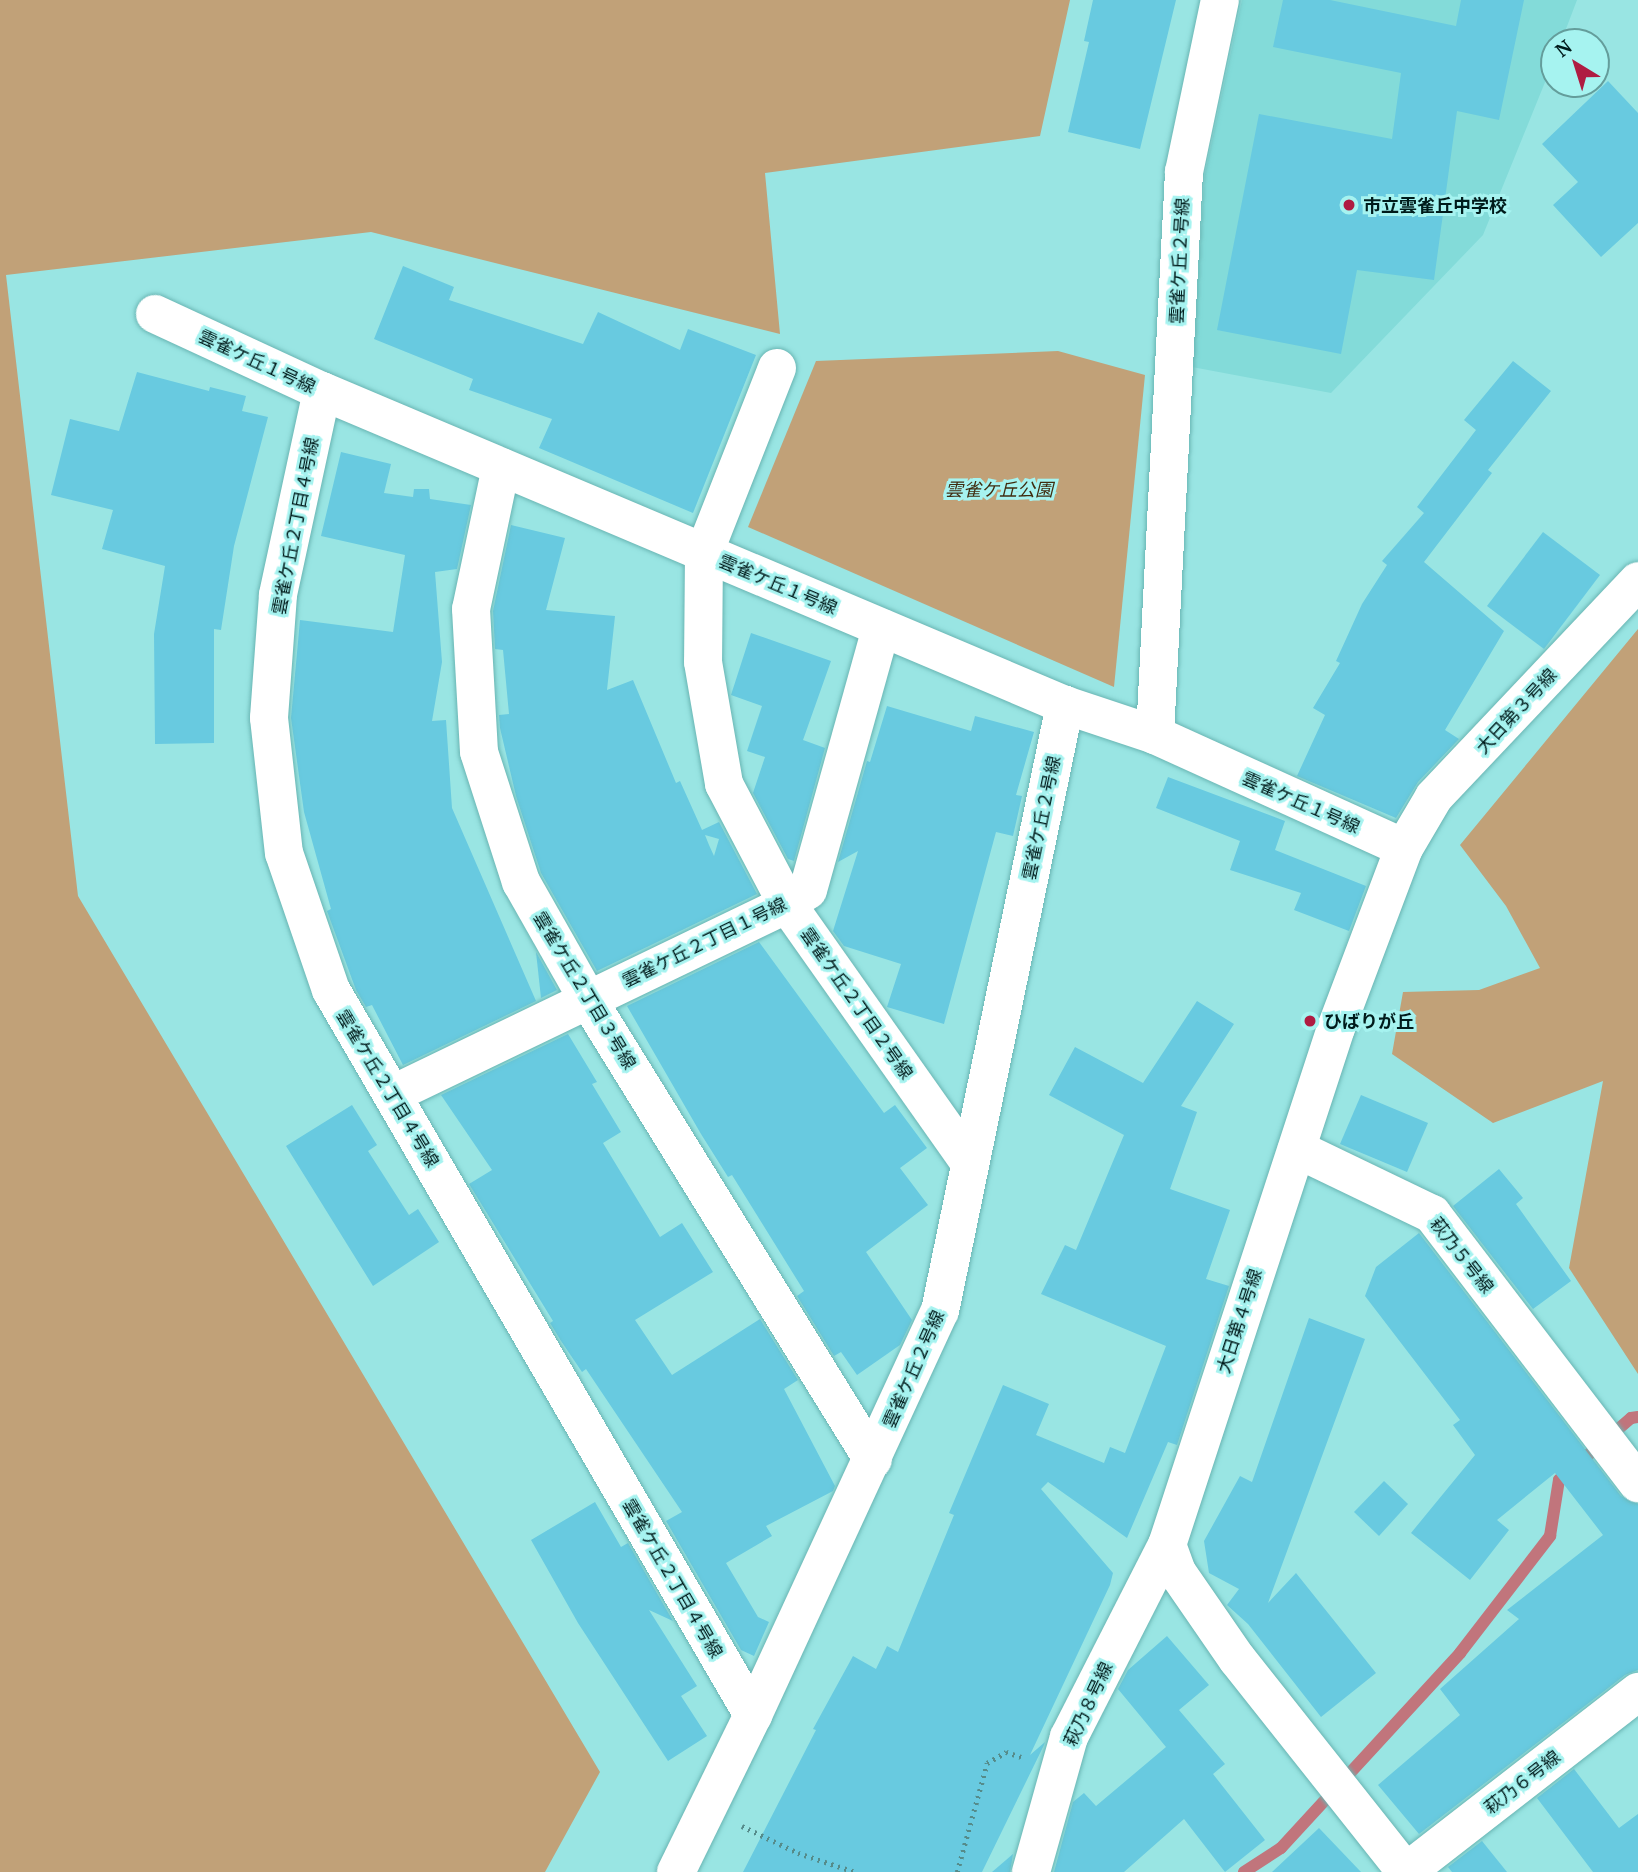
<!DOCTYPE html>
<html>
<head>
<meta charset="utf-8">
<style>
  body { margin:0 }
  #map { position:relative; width:1638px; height:1872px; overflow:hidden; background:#99e5e3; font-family:"PT Serif","Noto Sans JP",serif }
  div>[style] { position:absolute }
  .built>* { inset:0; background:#83dbd9 }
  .green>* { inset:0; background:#c1a178 }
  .stream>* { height:12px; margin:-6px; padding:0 6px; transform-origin:6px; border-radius:6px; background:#c1757c }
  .building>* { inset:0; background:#68cae0 }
  .path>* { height:4.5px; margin-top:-2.25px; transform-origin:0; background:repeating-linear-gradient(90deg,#558b8a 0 2px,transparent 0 7px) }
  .roads { filter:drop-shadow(0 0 2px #69b5b3) drop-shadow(0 0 2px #69b5b3) }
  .minor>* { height:38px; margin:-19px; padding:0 19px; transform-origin:19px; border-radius:19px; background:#fff }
  .dots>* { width:19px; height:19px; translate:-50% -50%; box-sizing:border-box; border:4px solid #a6f3f0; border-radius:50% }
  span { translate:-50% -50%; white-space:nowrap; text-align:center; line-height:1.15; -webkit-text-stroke:6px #a6f3f0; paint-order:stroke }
  .poi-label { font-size:18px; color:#001b1b; font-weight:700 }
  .left { translate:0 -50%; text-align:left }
  .street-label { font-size:18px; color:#001b1b }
  .park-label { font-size:18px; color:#402c10; font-style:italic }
  .north { position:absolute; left:1540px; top:28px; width:70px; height:70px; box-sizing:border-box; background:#a6f3f0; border:2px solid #649d9b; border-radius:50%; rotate:322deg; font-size:19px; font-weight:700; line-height:28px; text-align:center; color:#001b1b }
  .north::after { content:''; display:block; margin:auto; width:24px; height:32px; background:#af1c42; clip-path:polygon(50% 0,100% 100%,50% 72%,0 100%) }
</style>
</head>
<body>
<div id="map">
  <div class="built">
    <i style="clip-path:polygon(1242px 0,1577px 0,1561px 42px,1554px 42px,1554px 60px,1483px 235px,1331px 393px,1192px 367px,1205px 174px)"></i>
  </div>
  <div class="green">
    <i style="clip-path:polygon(0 0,1070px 0,1040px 136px,765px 173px,780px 334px,371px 232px,6px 275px,78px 896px,600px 1772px,545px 1872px,0 1872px)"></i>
    <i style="clip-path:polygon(1058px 351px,1145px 375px,1114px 687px,748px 527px,816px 361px)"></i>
    <i style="clip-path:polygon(1638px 629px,1638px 1374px,1569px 1268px,1603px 1081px,1493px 1123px,1392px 1054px,1403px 992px,1479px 990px,1540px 968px,1506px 906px,1460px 845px)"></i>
  </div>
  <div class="stream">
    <i style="left:1244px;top:1872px;width:44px;rotate:-33deg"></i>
    <i style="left:1281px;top:1848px;width:265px;rotate:-47.4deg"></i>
    <i style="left:1460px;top:1653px;width:148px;rotate:-52.4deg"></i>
    <i style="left:1550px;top:1536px;width:57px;rotate:-80.9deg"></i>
    <i style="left:1559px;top:1480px;width:95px;rotate:-40.7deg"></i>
    <i style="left:1631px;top:1418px;width:7px;rotate:-8deg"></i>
  </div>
  <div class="building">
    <i style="clip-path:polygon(1093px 0,1176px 0,1140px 149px,1068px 132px,1089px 42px,1084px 41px)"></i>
    <i style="clip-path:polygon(1283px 0,1330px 0,1456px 26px,1461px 0,1524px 0,1499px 120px,1457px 111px,1434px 280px,1357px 270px,1341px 354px,1217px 330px,1259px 114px,1392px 139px,1401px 73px,1273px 47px)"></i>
    <i style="clip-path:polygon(1608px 81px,1638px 113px,1638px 223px,1601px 257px,1553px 205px,1578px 182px,1542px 144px)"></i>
    <i style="clip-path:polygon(403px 266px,454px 287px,449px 300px,583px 344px,598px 312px,680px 350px,688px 329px,756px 355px,693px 513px,539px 448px,552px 419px,469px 390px,473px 379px,374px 339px)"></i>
    <i style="clip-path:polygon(1513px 361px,1551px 391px,1488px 470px,1492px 473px,1424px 562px,1504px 631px,1445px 730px,1459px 739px,1418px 782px,1396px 818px,1297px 776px,1325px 715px,1313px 708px,1340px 663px,1336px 661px,1362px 604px,1387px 565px,1382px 561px,1424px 513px,1417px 507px,1476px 430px,1464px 420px)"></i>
    <i style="clip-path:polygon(137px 372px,209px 391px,210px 387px,246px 396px,242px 411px,268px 417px,234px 546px,221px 630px,214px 629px,214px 743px,155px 744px,154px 634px,165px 566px,102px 549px,113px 510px,51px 495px,70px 419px,119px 431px)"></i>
    <i style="clip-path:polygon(341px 452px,391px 464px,384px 493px,413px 497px,414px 489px,429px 489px,430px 499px,471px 505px,457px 569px,435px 572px,442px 662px,432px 721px,446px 720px,452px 808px,536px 1001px,403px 1065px,372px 1005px,366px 1007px,356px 990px,327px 911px,331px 909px,304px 812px,291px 718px,300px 620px,393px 632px,405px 555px,321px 536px)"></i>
    <i style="clip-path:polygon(evenodd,511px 525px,565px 538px,546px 610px,615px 616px,607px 690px,633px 680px,676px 783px,680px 781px,702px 830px,719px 822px,757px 894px,597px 971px,541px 873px,516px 796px,500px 728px,499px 715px,509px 714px,503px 650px,495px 649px,493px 611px,511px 525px,705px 835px,719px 839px,714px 856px,709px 845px,705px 835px)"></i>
    <i style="clip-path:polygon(1543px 532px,1600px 575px,1544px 649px,1487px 606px)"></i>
    <i style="clip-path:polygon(751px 633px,831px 661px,803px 740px,825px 748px,794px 861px,788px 859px,753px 793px,765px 757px,747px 751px,762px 706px,731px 695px)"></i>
    <i style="clip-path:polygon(887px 706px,971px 731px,975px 716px,1034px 732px,1016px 795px,1022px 796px,1013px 836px,996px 832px,944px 1024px,887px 1007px,901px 964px,844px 946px,833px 931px,858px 851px,838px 862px,867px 761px,870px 762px)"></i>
    <i style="clip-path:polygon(1168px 777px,1285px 821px,1275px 850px,1366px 886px,1349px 931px,1294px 910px,1301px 893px,1230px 870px,1240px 841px,1156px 808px)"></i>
    <i style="clip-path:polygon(759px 942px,884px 1113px,895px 1105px,927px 1148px,900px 1168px,928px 1205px,866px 1252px,912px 1320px,900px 1345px,857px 1375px,841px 1352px,834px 1356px,797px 1296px,804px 1291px,732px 1175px,728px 1177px,701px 1134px,627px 1006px)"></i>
    <i style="clip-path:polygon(536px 952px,557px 990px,541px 998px)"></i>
    <i style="clip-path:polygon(1197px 1001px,1234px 1024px,1181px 1106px,1197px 1112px,1170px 1189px,1230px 1210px,1206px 1279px,1229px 1286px,1177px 1445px,1168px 1442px,1127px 1538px,1048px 1482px,1041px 1489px,1113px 1573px,1110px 1585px,1030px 1755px,1045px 1742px,1044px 1745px,982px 1872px,743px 1872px,816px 1730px,813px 1729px,853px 1656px,876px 1669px,887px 1646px,898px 1652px,954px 1515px,949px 1513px,1003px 1385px,1049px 1404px,1036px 1435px,1104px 1463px,1110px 1447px,1125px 1453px,1166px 1346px,1041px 1294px,1065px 1245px,1076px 1250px,1124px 1135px,1049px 1095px,1075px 1047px,1143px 1083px)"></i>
    <i style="clip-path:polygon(568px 1034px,597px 1082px,592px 1084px,621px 1132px,603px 1143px,660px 1237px,682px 1223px,713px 1272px,635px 1320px,672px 1375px,760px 1319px,798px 1380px,784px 1389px,835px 1486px,833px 1491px,766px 1526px,772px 1536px,726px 1563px,758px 1617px,769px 1622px,754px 1656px,741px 1650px,666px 1521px,682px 1512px,586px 1369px,582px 1372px,561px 1341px,550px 1323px,553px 1321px,469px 1184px,492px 1170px,441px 1095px)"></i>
    <i style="clip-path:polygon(1361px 1095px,1428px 1123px,1407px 1172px,1340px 1144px)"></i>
    <i style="clip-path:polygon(352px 1105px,377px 1145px,368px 1151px,409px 1215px,418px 1209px,439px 1242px,373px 1286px,286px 1146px)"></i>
    <i style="clip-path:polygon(1499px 1169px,1523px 1198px,1516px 1204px,1571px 1281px,1533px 1309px,1453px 1206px)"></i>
    <i style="clip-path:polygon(1419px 1233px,1621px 1496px,1638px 1504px,1638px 1670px,1625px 1675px,1419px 1834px,1378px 1785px,1460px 1715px,1440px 1689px,1519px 1619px,1507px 1610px,1603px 1535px,1555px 1473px,1497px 1520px,1509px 1530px,1470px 1580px,1411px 1533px,1475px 1455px,1453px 1425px,1460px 1420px,1365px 1296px,1376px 1267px)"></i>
    <i style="clip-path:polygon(1309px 1318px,1365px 1339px,1268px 1603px,1296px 1573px,1376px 1673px,1321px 1717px,1248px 1624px,1227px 1605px,1239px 1589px,1209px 1573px,1204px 1541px,1240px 1476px,1252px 1482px)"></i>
    <i style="clip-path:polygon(1384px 1481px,1408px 1504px,1379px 1536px,1354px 1512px)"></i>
    <i style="clip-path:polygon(595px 1502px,621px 1547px,628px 1543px,673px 1621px,649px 1610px,697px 1686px,681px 1696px,707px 1736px,668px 1761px,578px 1623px,531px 1540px)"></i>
    <i style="clip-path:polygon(1167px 1636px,1209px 1685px,1179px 1710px,1225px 1764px,1213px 1774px,1265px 1840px,1225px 1872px,1184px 1819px,1124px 1872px,1054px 1872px,1073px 1802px,1084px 1793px,1096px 1806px,1166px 1747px,1118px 1689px,1128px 1670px)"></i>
    <i style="clip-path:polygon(1574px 1769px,1619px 1828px,1638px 1814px,1638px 1872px,1593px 1872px,1537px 1798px)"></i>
    <i style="clip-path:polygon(1319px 1828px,1361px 1872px,1272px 1872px)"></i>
    <i style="clip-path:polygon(1482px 1841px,1507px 1872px,1452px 1872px,1448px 1867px)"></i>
    <i style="clip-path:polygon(1013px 1854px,1010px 1872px,992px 1872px)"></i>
  </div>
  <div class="path">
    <i style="left:742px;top:1826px;width:62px;rotate:25.7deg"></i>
    <i style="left:798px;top:1853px;width:60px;rotate:18.4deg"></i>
    <i style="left:957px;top:1872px;width:113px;rotate:-74.6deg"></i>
    <i style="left:987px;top:1763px;width:22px;rotate:-30deg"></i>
    <i style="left:1006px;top:1752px;width:16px;rotate:18deg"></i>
  </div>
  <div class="roads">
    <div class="minor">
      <i style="left:155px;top:314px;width:184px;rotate:24.8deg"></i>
      <i style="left:322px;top:391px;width:807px;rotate:22.91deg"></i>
      <i style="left:1065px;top:705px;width:95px;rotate:18.4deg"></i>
      <i style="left:1155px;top:735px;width:273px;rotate:24.4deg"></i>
      <i style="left:777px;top:368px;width:199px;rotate:111.5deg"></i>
      <i style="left:704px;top:553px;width:109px;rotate:90.5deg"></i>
      <i style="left:703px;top:662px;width:124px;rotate:80.2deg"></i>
      <i style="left:724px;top:784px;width:136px;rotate:62.3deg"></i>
      <i style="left:787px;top:904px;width:317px;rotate:54.8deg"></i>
      <i style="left:322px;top:391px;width:209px;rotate:102.2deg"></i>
      <i style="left:278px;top:595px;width:123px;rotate:94.2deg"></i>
      <i style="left:269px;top:718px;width:136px;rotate:83.7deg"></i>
      <i style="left:284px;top:853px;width:145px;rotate:71.1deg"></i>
      <i style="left:331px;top:990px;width:839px;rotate:59.8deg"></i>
      <i style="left:501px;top:467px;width:145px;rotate:101.9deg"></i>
      <i style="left:471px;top:609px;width:143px;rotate:86.8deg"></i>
      <i style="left:479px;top:752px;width:137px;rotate:72.1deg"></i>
      <i style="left:521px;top:882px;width:133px;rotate:60.4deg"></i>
      <i style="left:587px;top:998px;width:543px;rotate:58.24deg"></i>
      <i style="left:1155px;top:735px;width:564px;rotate:-87.05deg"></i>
      <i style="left:1184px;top:172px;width:176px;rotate:-78.2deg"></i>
      <i style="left:393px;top:1094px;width:437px;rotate:-25.7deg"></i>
      <i style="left:787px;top:904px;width:25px;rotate:-34deg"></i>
      <i style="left:808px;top:890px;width:272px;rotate:-74.4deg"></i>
      <i style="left:1297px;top:1149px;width:150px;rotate:25.7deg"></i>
      <i style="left:1432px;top:1214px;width:339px;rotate:52.6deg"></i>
      <i style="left:676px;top:1872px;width:175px;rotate:-63.9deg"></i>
      <i style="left:753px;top:1715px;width:445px;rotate:-65.2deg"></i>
      <i style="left:940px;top:1311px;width:619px;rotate:-78.35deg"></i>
      <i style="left:1031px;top:1872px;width:140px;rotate:-74.3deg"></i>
      <i style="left:1069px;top:1737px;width:216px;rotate:-63deg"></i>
      <i style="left:1406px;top:1872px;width:272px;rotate:-128.4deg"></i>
      <i style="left:1237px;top:1659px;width:106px;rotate:-124.6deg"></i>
      <i style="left:1177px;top:1572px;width:29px;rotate:-110deg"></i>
      <i style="left:1167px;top:1545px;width:544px;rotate:-71.9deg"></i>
      <i style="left:1336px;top:1028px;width:192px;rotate:-69.3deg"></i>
      <i style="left:1404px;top:848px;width:59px;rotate:-59.5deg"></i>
      <i style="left:1434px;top:797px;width:297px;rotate:-46.6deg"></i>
      <i style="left:1406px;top:1872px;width:294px;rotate:-37.8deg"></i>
    </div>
  </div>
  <div class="dots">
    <i style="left:1349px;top:205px;background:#af1c42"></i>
    <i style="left:1310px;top:1021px;background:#af1c42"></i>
  </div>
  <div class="poi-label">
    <span class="left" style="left:1363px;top:205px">市立雲雀丘中学校</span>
    <span class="left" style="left:1324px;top:1021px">ひばりが丘</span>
  </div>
  <div class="street-label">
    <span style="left:1179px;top:261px;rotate:-87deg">雲雀ケ丘２号線</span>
    <span style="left:257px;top:361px;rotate:25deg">雲雀ケ丘１号線</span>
    <span style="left:295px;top:526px;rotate:-79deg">雲雀ケ丘２丁目４号線</span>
    <span style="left:778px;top:584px;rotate:23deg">雲雀ケ丘１号線</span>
    <span style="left:1516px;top:711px;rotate:-47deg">大日第３号線</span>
    <span style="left:1301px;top:802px;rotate:24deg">雲雀ケ丘１号線</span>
    <span style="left:1041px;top:818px;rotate:-78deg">雲雀ケ丘２号線</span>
    <span style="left:704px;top:942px;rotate:-26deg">雲雀ケ丘２丁目１号線</span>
    <span style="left:585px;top:990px;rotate:59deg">雲雀ケ丘２丁目３号線</span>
    <span style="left:857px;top:1003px;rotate:55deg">雲雀ケ丘２丁目２号線</span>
    <span style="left:388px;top:1088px;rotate:59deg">雲雀ケ丘２丁目４号線</span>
    <span style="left:1462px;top:1255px;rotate:52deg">萩乃５号線</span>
    <span style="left:1239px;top:1321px;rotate:-72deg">大日第４号線</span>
    <span style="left:913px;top:1369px;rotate:-66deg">雲雀ケ丘２号線</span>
    <span style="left:673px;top:1578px;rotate:60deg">雲雀ケ丘２丁目４号線</span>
    <span style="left:1088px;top:1704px;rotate:-65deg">萩乃８号線</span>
    <span style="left:1522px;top:1782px;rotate:-38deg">萩乃６号線</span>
  </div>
  <div class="park-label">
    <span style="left:999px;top:489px">雲雀ケ丘公園</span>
  </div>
  <div class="north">N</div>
</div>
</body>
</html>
